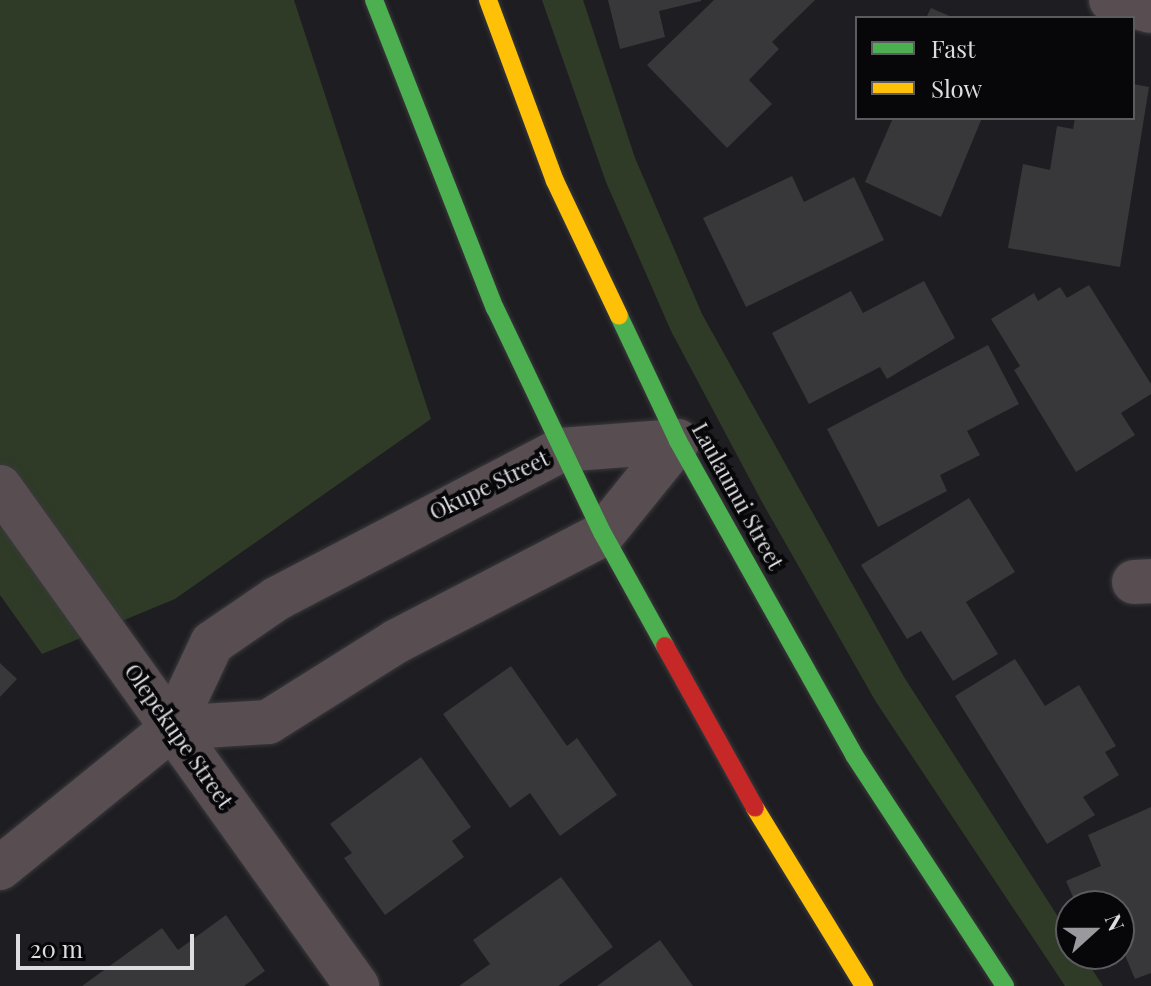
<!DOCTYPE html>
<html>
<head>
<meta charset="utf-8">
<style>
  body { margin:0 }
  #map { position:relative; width:1151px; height:986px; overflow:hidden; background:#1e1e22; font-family:"Playfair Display",serif }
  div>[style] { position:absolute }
  .green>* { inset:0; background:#2f3b27 }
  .building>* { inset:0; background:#383739 }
  .roads { filter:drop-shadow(0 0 2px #39393c) drop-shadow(0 0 2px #39393c) }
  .street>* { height:44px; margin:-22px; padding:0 22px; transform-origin:22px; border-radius:22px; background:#584e51 }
  .fast>* { height:18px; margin:-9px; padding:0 9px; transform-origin:9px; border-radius:9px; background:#4caf50 }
  .slow>* { height:18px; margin:-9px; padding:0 9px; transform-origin:9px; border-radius:9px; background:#ffc107 }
  .jam>* { height:18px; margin:-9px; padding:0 9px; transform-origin:9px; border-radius:9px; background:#c62828 }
  span { translate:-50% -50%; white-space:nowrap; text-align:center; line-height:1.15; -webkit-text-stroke:8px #07070a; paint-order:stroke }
  .street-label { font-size:22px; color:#dcdce1 }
  .legend { position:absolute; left:855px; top:16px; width:280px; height:104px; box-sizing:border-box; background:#07070a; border:2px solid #5c5c60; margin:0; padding:10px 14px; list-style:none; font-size:24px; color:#dcdce1 }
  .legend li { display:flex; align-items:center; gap:16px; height:40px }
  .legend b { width:40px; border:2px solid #5c5c60 }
  .north { position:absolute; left:1055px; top:890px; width:80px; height:80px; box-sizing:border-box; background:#07070a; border:2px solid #5c5c60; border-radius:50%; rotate:69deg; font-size:22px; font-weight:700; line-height:32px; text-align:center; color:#dcdce1 }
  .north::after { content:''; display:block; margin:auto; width:28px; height:36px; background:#9a9a9e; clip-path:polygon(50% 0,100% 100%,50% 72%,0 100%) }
  .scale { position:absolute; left:16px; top:934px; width:178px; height:36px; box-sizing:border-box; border:4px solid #dcdce1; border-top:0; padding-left:10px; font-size:24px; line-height:28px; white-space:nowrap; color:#dcdce1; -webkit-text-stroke:6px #07070a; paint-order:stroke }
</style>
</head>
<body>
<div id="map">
  <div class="green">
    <i style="clip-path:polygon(0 0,294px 0,431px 419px,175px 599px,42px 654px,0 595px)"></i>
    <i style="clip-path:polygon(542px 0,583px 0,635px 158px,702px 314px,904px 677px,1071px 937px,1071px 954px,1082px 954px,1103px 986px,1065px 986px,876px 702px,762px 502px,671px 331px,606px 182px)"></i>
  </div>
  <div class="building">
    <i style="clip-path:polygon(608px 0,701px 0,701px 1px,659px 11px,665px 37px,620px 49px)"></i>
    <i style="clip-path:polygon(714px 0,815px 0,772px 42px,779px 49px,749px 80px,772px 104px,727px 148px,647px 65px)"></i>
    <i style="clip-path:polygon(931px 8px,954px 18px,926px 18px)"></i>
    <i style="clip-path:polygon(1133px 84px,1149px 87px,1120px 267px,1008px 248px,1023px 164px,1050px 170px,1057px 126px,1073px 129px,1075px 118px,1133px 118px)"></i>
    <i style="clip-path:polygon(893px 118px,982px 118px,941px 217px,865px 182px)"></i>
    <i style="clip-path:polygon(792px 176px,804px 202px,854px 177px,884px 240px,746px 307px,703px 218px)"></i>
    <i style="clip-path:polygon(924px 281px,955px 338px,887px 379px,880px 367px,809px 404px,772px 333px,851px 291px,863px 313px)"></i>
    <i style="clip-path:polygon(1089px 285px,1151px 384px,1151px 394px,1121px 413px,1135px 435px,1076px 472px,1014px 370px,1020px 366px,991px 319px,1034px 293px,1038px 301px,1060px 287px,1067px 298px)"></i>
    <i style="clip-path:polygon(988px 345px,1019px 404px,967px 431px,980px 455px,940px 475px,947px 491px,878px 527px,827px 429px)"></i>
    <i style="clip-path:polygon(969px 498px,1015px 572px,966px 602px,998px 654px,953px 681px,921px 631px,907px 639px,861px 565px)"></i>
    <i style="clip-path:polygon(1015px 659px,1045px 706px,1079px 685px,1116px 746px,1105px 752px,1119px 775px,1083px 797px,1095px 815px,1047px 844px,955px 696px)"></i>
    <i style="clip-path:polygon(0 663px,17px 679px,0 697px)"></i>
    <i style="clip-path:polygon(511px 666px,567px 746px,577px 738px,617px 795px,560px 836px,530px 793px,510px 808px,443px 714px)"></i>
    <i style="clip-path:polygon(421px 757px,471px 827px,452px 841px,464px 857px,385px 915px,344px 858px,352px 853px,330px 824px)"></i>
    <i style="clip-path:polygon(1151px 807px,1151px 973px,1135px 979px,1119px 941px,1119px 906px,1077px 906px,1066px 881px,1101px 866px,1088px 835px)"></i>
    <i style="clip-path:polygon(561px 877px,613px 947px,558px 986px,459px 986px,490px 964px,473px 940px)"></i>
    <i style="clip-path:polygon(226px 915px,265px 971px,244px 986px,82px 986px,162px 928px,178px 950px)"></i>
    <i style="clip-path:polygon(660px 940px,693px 986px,597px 986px)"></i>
  </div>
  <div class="roads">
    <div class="street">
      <i style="left:1111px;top:0;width:41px;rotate:15.4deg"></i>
      <i style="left:0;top:487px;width:614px;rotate:54.42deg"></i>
      <i style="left:1134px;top:582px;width:17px;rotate:-3deg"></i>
      <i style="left:172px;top:728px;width:96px;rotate:-3.6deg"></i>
      <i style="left:268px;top:722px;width:152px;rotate:-32.1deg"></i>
      <i style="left:397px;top:641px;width:232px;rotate:-27.4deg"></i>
      <i style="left:603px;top:534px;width:119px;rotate:-51.1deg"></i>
      <i style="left:0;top:868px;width:222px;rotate:-39.1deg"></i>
      <i style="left:172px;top:728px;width:94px;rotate:-64.8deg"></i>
      <i style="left:212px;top:643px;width:78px;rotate:-34.5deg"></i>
      <i style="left:276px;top:599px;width:322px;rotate:-27.6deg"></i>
      <i style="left:561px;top:450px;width:117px;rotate:-4.4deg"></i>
    </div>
    <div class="fast">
      <i style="left:374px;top:0;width:331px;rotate:68.6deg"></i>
      <i style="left:495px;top:308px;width:250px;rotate:64.5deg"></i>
      <i style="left:603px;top:534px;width:128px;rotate:61deg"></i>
      <i style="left:619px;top:316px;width:138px;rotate:64.7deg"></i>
      <i style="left:678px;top:441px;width:360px;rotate:60.7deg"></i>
      <i style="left:854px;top:755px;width:276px;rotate:56.8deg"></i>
    </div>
    <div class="slow">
      <i style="left:488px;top:0;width:193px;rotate:69.7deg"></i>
      <i style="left:555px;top:181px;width:149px;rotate:64.6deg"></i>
      <i style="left:755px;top:808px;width:209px;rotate:58.5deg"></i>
    </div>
    <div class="jam">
      <i style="left:665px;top:646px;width:185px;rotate:60.9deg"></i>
    </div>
  </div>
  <div class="street-label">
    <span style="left:489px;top:485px;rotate:-26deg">Okupe Street</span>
    <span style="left:738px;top:496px;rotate:61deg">Laulaunui Street</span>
    <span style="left:179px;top:736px;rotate:55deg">Olepekupe Street</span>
  </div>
  <ul class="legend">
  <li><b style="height:10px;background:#4caf50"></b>Fast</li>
  <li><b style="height:10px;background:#ffc107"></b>Slow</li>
  </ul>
  <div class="north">N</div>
  <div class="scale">20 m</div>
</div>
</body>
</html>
